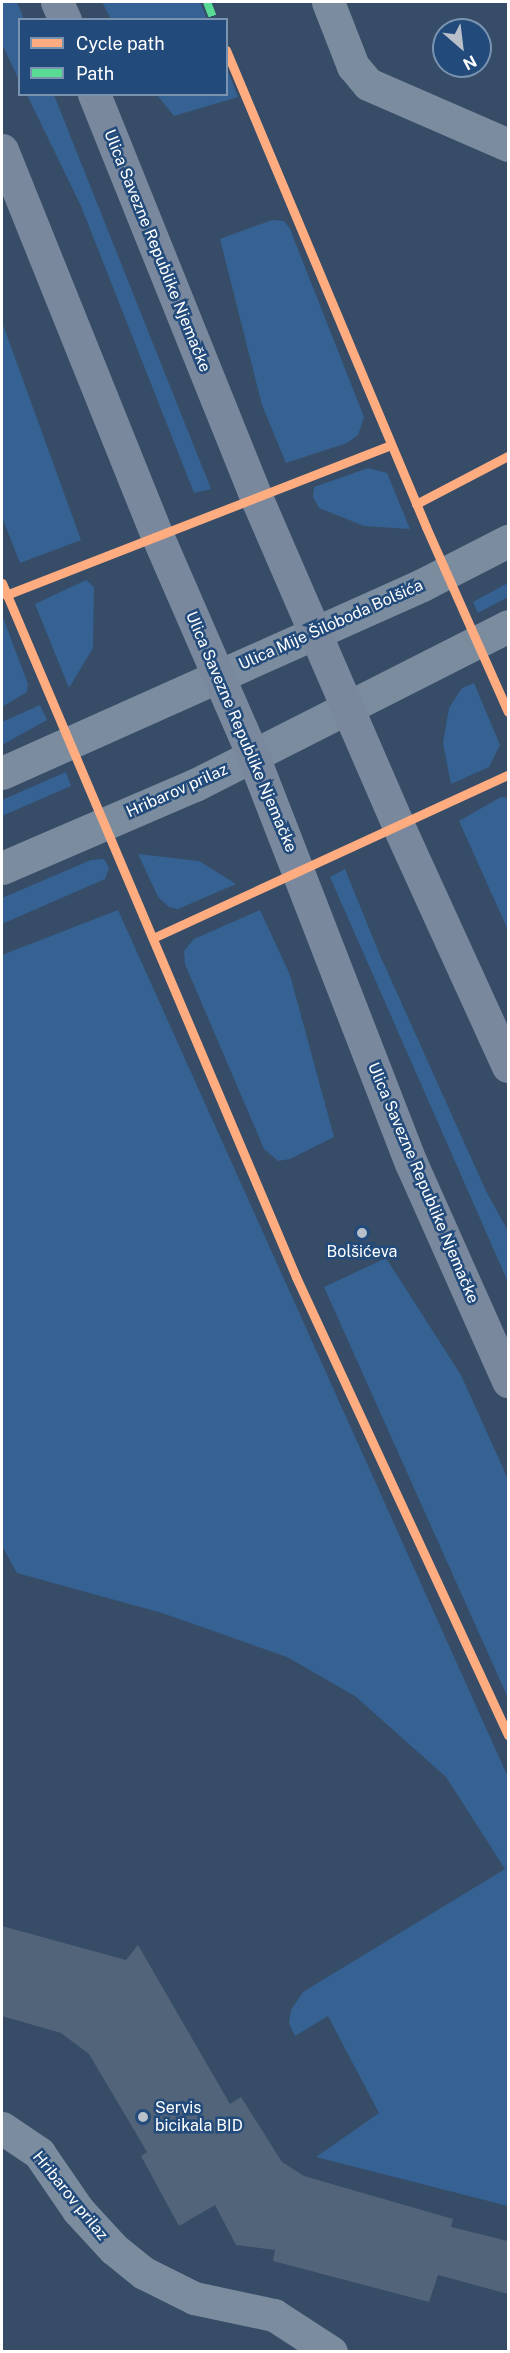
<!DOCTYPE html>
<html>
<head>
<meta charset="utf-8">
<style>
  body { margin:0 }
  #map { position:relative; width:510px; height:2353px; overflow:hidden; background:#364c67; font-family:"Public Sans",sans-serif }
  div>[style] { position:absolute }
  .green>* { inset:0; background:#356292 }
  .building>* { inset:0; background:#526479 }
  .minor>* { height:33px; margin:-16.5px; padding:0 16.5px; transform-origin:16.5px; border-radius:16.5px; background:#7b8c9e }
  .major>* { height:33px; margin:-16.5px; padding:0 16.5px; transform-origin:16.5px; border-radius:16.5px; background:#7a889d }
  .quiet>* { height:8px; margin-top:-4px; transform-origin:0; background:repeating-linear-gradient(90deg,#5adb95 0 15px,transparent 0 23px) }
  .cycleway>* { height:9px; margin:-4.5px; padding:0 4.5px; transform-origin:4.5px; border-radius:4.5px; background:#ffac80 }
  .dots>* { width:16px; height:16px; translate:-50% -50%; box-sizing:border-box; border:3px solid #224b7b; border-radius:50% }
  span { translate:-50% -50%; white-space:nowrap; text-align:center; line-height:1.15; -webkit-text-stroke:5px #224b7b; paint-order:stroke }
  .street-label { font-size:16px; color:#fff }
  .poi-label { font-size:16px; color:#fff }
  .left { translate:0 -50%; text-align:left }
  .frame { position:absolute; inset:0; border:3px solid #fff; pointer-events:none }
  .legend { position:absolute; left:18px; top:18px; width:210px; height:78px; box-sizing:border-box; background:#224b7b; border:2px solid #7a93b0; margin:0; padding:8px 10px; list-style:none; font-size:18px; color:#fff }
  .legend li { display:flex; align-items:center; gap:12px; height:30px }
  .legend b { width:30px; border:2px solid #7a93b0 }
  .north { position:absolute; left:432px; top:18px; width:60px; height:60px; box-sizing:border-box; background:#224b7b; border:2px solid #7a93b0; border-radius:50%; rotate:152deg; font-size:16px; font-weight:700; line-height:24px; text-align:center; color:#fff }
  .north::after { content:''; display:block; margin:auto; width:21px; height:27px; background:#b9c0ca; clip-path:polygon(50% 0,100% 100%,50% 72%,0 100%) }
</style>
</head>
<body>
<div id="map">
  <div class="green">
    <i style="clip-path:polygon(2px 2px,17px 2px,24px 19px,20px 20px,19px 80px,2px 44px)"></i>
    <i style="clip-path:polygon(102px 2px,200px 2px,207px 19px,111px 19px)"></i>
    <i style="clip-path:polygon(227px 69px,238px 97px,174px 116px,157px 95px,226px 94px)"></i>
    <i style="clip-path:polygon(27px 95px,54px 95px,211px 489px,194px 493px,81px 206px)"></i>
    <i style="clip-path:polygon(272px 220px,284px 221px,290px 229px,364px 417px,358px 435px,347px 443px,286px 463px,262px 405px,220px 239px)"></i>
    <i style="clip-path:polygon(2px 322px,81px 540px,20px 563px,2px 517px)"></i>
    <i style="clip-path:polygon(368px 468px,387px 473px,410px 529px,364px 526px,319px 508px,313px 497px,314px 487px)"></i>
    <i style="clip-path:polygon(86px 580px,94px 587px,93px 648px,69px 688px,35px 604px)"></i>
    <i style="clip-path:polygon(508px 583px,508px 597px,478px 613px,473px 602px)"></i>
    <i style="clip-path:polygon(2px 615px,28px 684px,27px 692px,2px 707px)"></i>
    <i style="clip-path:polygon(474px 683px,500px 745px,489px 767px,451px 784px,443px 743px,449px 708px,462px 688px)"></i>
    <i style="clip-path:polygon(40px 705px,47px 720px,2px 745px,2px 722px)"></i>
    <i style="clip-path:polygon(66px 772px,71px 786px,2px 816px,2px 800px)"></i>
    <i style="clip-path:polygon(501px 797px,508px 798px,508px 930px,459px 821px)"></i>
    <i style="clip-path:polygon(138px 854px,199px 861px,236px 884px,178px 909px,169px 907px,158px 897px)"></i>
    <i style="clip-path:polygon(104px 859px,109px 868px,105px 879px,2px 924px,2px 898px,91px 860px)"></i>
    <i style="clip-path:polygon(345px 869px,379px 953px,486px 1191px,508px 1231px,508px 1282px,330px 877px)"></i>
    <i style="clip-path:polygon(118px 910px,508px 1777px,508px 2206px,316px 2157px,379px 2113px,328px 2016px,295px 2036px,289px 2023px,291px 2010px,303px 1992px,505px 1869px,446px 1777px,355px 1696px,287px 1657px,162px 1613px,17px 1573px,2px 1546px,2px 955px)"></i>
    <i style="clip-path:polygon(260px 910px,290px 975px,334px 1137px,290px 1159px,278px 1161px,264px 1149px,185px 964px,184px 951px,194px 939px)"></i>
    <i style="clip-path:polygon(386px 1258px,461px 1375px,508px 1479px,508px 1698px,324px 1287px)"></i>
  </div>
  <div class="building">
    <i style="clip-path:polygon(2px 1926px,126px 1960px,138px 1945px,230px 2104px,241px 2097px,282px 2162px,304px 2176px,453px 2219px,451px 2227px,508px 2241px,508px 2294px,438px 2275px,429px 2302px,273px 2261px,275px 2250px,236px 2245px,215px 2205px,179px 2226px,141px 2156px,147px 2152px,89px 2054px,61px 2033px,2px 2016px)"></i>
  </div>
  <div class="minor">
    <i style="left:328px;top:2px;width:69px;rotate:68.7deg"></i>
    <i style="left:353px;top:66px;width:23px;rotate:50deg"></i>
    <i style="left:368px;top:84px;width:153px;rotate:23.5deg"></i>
    <i style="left:2px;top:773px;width:460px;rotate:-24.1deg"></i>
    <i style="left:422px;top:585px;width:97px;rotate:-27.1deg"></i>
    <i style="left:2px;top:868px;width:210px;rotate:-23.3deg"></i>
    <i style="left:195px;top:785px;width:351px;rotate:-26.9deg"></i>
    <i style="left:2px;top:2128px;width:45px;rotate:34deg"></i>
    <i style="left:39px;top:2153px;width:69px;rotate:55.6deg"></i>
    <i style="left:78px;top:2210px;width:53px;rotate:47.3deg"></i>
    <i style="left:114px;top:2249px;width:38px;rotate:39deg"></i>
    <i style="left:144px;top:2273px;width:56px;rotate:26.6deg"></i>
    <i style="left:194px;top:2298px;width:82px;rotate:12deg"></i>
    <i style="left:274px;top:2315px;width:68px;rotate:33deg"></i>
  </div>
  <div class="major">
    <i style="left:57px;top:2px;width:20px;rotate:66deg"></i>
    <i style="left:94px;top:94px;width:437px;rotate:68.1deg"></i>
    <i style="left:257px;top:499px;width:355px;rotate:66.6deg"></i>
    <i style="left:398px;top:825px;width:265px;rotate:65.5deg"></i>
    <i style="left:2px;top:150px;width:415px;rotate:68.1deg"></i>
    <i style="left:157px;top:535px;width:241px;rotate:66.5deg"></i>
    <i style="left:253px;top:756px;width:437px;rotate:68.8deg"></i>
    <i style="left:411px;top:1163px;width:239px;rotate:66deg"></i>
  </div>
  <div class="quiet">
    <i style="left:207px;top:2px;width:19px;rotate:69deg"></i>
  </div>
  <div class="cycleway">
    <i style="left:226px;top:50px;width:517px;rotate:67.25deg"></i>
    <i style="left:426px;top:527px;width:202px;rotate:66.1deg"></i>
    <i style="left:416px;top:504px;width:104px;rotate:-27.6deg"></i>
    <i style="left:2px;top:583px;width:754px;rotate:67.04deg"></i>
    <i style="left:296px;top:1277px;width:505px;rotate:65.16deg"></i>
    <i style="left:6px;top:595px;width:413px;rotate:-21.3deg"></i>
    <i style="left:153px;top:938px;width:391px;rotate:-24.7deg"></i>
  </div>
  <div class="dots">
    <i style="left:362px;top:1233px;background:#b9c0ca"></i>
    <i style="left:143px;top:2117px;background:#b9c0ca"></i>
  </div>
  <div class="street-label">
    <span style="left:157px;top:251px;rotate:68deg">Ulica Savezne Republike Njemačke</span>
    <span style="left:331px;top:625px;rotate:-24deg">Ulica Mije Šiloboda Bolšića</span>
    <span style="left:241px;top:732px;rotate:67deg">Ulica Savezne Republike Njemačke</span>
    <span style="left:177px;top:791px;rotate:-24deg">Hribarov prilaz</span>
    <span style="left:423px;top:1183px;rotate:67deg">Ulica Savezne Republike Njemačke</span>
    <span style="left:70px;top:2196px;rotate:51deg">Hribarov prilaz</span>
  </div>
  <div class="poi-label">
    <span style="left:362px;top:1252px">Bolšićeva</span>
    <span class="left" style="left:155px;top:2117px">Servis<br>bicikala BID</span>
  </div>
  <div class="frame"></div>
  <ul class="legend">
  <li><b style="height:8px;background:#ffac80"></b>Cycle path</li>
  <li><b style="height:8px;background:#5adb95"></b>Path</li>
  </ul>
  <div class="north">N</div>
</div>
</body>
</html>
